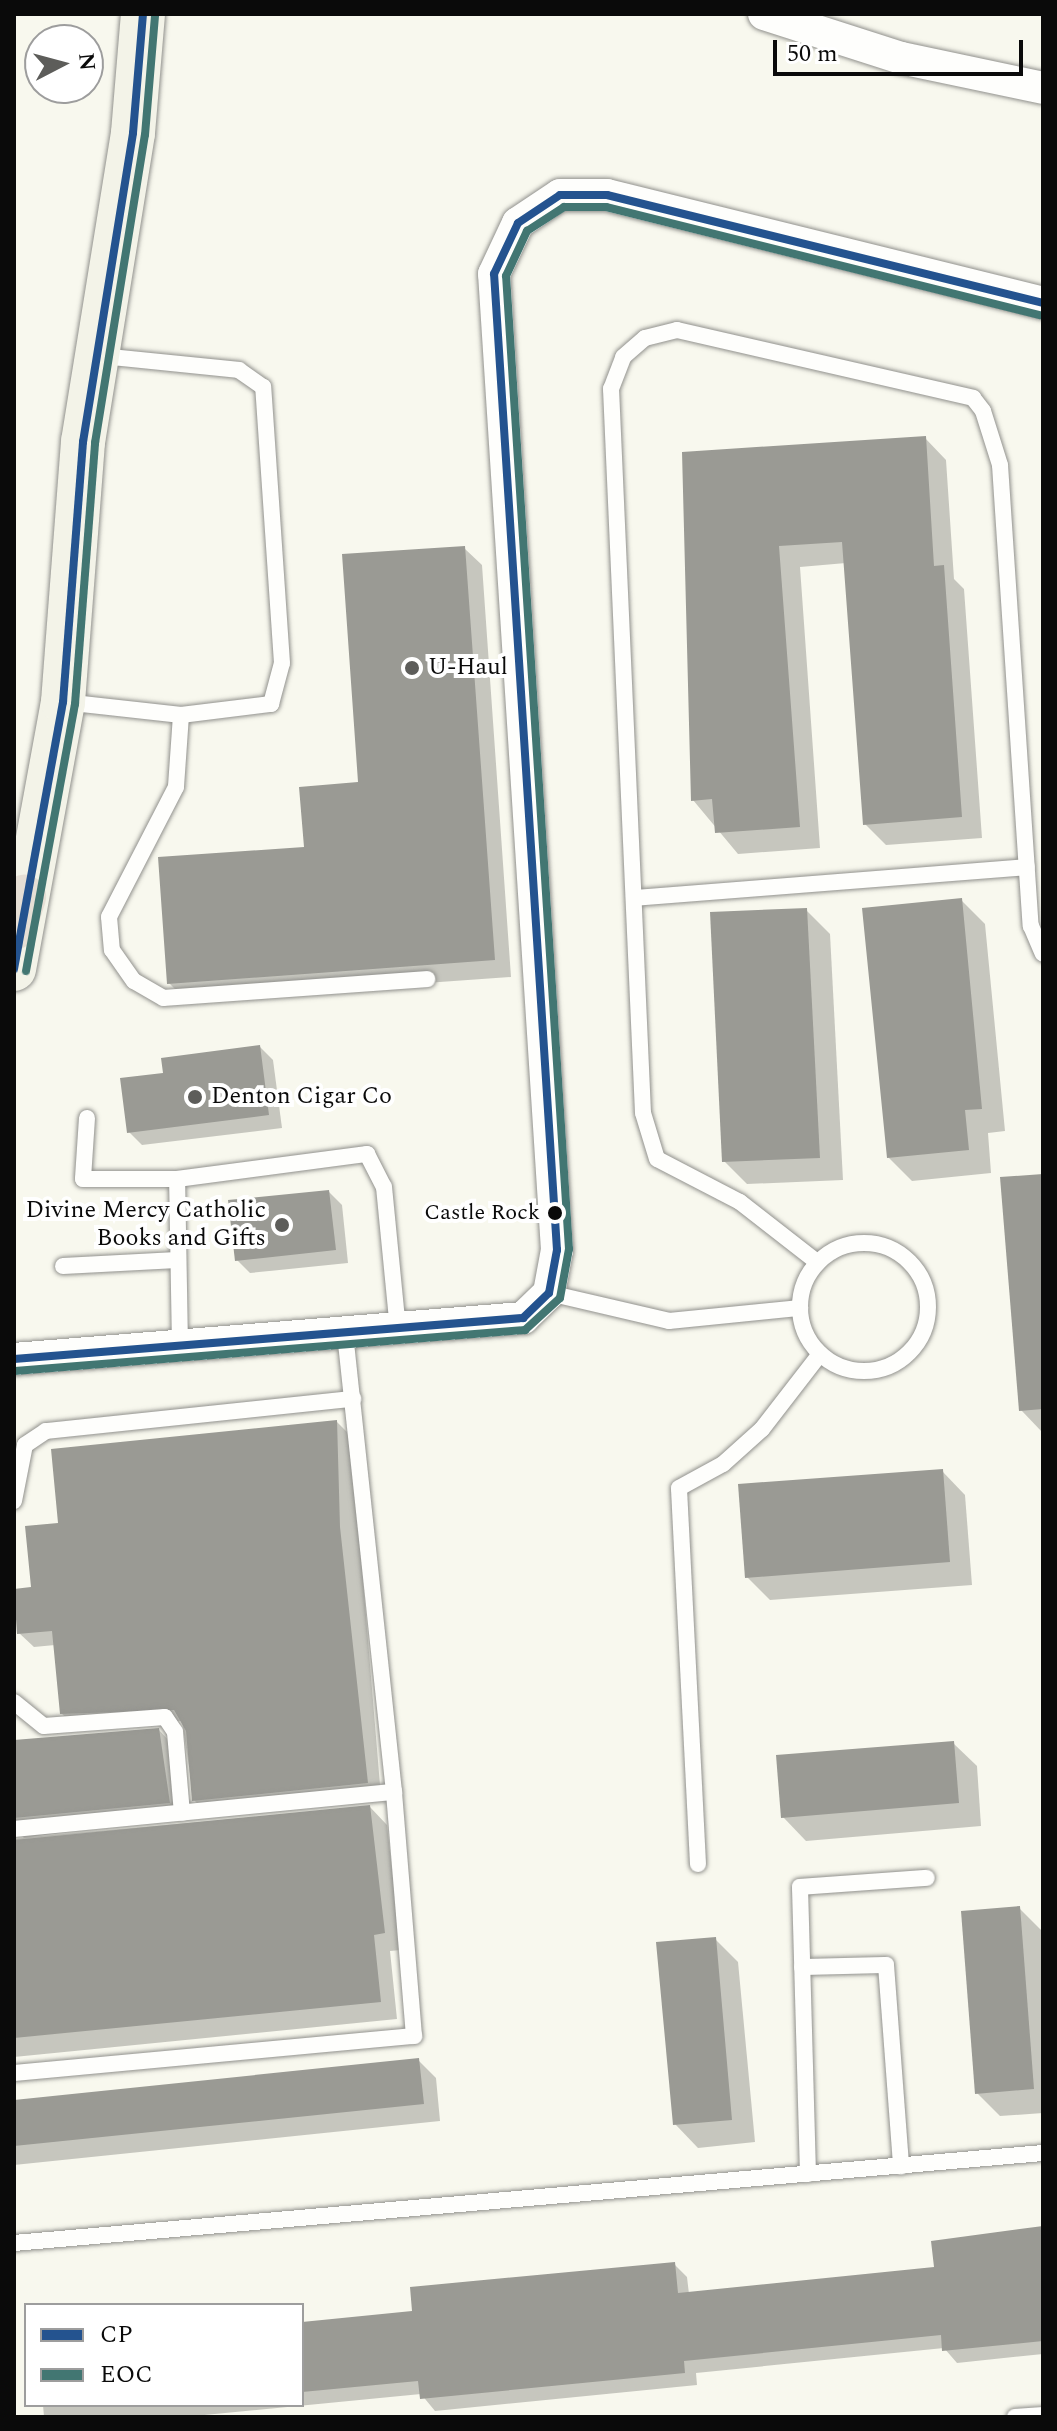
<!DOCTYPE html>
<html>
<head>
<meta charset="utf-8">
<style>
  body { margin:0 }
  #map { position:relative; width:1057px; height:2431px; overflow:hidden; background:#f8f8ee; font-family:Spectral,serif }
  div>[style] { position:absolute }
  .shadow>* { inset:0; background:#0003 }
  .building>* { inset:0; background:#9a9a94 }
  .roads { filter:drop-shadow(0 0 2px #91918d) drop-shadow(0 0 2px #91918d) }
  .service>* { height:16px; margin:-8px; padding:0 8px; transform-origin:8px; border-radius:8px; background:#fefefc }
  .service>.ring { margin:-8px; padding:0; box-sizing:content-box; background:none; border:16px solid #fefefc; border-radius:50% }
  .minor>* { height:32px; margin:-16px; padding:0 16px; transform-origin:16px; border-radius:16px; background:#fefefc }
  .secondary>* { height:44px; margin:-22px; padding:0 22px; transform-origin:22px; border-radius:22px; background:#f3f3e8 }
  .motorway>* { height:44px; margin:-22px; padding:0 22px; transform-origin:22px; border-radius:22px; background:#e6dfd5 }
  .bus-1>* { height:8px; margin:-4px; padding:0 4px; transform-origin:4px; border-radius:4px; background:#24538f }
  .bus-2>* { height:8px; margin:-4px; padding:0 4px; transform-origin:4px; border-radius:4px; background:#427672 }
  .dots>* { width:22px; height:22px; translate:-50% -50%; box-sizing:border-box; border:4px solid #fff; border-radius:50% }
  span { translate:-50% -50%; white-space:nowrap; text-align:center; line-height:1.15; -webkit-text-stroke:8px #fff; paint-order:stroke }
  .bus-label { font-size:22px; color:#0a0a0a }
  .right { translate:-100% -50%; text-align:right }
  .poi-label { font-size:24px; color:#0a0a0a }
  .left { translate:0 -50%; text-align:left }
  .frame { position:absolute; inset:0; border:16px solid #0a0a0a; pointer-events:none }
  .legend { position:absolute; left:24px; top:2303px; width:280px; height:104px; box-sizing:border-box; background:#fff; border:2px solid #9d9d9d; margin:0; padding:10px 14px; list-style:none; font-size:24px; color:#0a0a0a }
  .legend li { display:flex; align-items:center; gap:16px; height:40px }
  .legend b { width:40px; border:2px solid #9d9d9d }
  .north { position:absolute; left:24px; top:24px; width:80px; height:80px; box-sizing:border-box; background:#fff; border:2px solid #9d9d9d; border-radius:50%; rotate:84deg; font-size:22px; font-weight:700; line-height:32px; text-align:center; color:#0a0a0a }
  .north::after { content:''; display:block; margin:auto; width:28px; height:36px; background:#5d5d5a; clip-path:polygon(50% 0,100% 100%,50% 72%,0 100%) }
  .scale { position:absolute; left:773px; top:40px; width:250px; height:36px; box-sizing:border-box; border:4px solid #0a0a0a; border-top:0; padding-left:10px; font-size:24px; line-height:28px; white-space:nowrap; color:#0a0a0a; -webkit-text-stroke:6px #fff; paint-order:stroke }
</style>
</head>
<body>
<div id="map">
  <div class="shadow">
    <i style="clip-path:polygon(925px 438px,946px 460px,954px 579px,964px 589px,982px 838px,886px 845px,865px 824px,846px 563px,800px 567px,820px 848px,738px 854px,693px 800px,684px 454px)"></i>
    <i style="clip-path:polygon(464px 548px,482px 565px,511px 977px,186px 1000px,169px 983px,306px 849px,360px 784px)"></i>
    <i style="clip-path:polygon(961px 900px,985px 924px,1005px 1131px,988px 1133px,991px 1173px,912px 1181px,888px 1157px)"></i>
    <i style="clip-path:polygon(806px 910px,830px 934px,843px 1180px,747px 1184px,724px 1161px)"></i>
    <i style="clip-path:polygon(260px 1047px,273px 1060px,282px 1128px,142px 1145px,129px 1132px)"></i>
    <i style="clip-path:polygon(1043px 1176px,1043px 1433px,1021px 1410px)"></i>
    <i style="clip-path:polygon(329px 1192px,342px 1205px,348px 1263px,250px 1273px,237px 1260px)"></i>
    <i style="clip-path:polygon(337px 1422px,351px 1436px,381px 1797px,208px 1814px,194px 1800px,182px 1721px,76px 1727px,61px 1713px,55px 1645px,34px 1647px,19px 1633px,33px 1589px,61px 1525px)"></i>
    <i style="clip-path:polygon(942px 1471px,965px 1495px,972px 1585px,770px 1600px,747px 1577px)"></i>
    <i style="clip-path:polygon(159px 1730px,172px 1744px,182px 1816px,30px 1837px,370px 1807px,387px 1825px,401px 1950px,390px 1951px,397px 2019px,14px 2057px,14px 1839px,24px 1838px,14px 1828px,14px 1742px)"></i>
    <i style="clip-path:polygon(953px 1743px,977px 1766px,981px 1826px,806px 1841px,783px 1817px)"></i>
    <i style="clip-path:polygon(1019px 1908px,1043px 1932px,1043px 2113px,1000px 2116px,977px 2093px)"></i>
    <i style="clip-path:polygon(715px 1939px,738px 1962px,755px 2142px,698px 2148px,675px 2124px)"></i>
    <i style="clip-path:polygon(418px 2060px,436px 2078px,440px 2121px,14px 2165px,14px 2102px)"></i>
    <i style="clip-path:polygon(1043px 2228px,1043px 2354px,957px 2363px,944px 2348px,696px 2373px,697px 2385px,435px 2411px,421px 2394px,184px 2417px,44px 2417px,43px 2405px,302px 2405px,302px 2324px,414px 2313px,675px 2265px,687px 2277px,689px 2294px,936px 2269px)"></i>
  </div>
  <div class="building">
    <i style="clip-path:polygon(926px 436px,934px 566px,944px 565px,962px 817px,863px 825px,842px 542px,779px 546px,800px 827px,715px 833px,712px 799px,691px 801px,682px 452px)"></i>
    <i style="clip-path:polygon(465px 546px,495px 960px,167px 984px,158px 857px,304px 847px,299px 787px,358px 782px,342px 554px)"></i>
    <i style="clip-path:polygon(962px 898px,982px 1109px,965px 1110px,969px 1150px,887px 1158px,862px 908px)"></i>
    <i style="clip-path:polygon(807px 908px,820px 1158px,722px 1162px,710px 912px)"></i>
    <i style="clip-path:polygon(260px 1045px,269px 1115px,127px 1133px,120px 1078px,163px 1073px,161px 1058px)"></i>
    <i style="clip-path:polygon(1043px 1174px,1043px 1409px,1019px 1411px,1000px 1177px)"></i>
    <i style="clip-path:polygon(329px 1190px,336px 1250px,235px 1261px,228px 1200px)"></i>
    <i style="clip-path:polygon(337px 1420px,340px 1527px,368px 1783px,192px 1801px,186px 1731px,174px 1710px,60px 1714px,52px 1631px,17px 1634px,14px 1589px,31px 1587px,25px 1526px,58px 1523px,51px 1449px)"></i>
    <i style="clip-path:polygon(943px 1469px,950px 1562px,745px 1578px,738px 1484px)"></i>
    <i style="clip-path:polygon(159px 1728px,170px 1803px,14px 1818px,14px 1740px)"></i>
    <i style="clip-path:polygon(954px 1741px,959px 1803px,781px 1818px,776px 1755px)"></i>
    <i style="clip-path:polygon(370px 1805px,385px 1933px,374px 1935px,381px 2002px,14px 2038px,14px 1840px)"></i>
    <i style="clip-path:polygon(1020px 1906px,1034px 2089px,975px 2094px,961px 1911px)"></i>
    <i style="clip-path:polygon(716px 1937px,732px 2120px,673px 2125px,656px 1942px)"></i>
    <i style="clip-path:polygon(419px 2058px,424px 2104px,14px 2146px,14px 2100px)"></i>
    <i style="clip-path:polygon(1043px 2226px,1043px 2341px,942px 2351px,941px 2335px,684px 2361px,685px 2373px,420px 2399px,418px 2381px,302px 2392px,302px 2322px,412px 2311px,410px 2287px,675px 2262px,678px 2293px,934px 2267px,931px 2241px)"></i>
  </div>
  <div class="roads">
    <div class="service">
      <i style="left:64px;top:702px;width:118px;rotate:6.3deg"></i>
      <i style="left:181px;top:715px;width:91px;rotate:-7deg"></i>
      <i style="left:271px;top:704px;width:42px;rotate:-75deg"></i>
      <i style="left:282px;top:663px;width:277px;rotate:-93.9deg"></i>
      <i style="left:263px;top:387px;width:29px;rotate:-145deg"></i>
      <i style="left:239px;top:370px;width:139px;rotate:-174.2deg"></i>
      <i style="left:181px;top:715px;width:72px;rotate:94deg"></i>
      <i style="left:176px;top:787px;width:146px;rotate:117.3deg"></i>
      <i style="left:109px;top:917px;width:33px;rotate:85deg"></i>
      <i style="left:112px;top:950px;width:38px;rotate:55deg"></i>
      <i style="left:134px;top:981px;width:34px;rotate:30deg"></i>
      <i style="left:164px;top:998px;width:264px;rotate:-4.1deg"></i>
      <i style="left:634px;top:898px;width:394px;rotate:-4.5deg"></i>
      <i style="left:87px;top:1118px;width:61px;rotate:93.8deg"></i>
      <i style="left:83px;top:1179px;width:94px"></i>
      <i class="ring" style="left:800px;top:1243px;width:112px;height:112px"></i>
      <i style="left:817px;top:1262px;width:98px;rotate:-142.1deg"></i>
      <i style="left:740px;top:1202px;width:93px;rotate:-152.6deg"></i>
      <i style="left:657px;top:1159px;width:48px;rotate:-106.9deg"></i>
      <i style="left:643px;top:1113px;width:725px;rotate:-92.53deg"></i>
      <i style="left:611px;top:389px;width:34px;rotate:-69deg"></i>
      <i style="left:623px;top:357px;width:29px;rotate:-41deg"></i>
      <i style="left:645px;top:338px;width:33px;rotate:-14deg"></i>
      <i style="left:677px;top:330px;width:304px;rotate:12.9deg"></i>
      <i style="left:973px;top:398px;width:16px;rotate:52deg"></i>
      <i style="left:983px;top:411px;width:57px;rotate:72.5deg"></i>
      <i style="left:1000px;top:465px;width:462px;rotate:86.2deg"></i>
      <i style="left:1031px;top:926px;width:30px;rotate:67deg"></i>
      <i style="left:63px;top:1266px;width:114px;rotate:-3deg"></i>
      <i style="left:549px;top:1293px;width:123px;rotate:13.1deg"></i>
      <i style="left:669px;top:1321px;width:132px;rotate:-5.7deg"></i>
      <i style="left:180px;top:1346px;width:167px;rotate:-91deg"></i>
      <i style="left:177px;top:1179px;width:192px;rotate:-7.5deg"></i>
      <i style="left:367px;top:1154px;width:37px;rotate:63deg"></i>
      <i style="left:384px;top:1187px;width:143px;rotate:84.4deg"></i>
      <i style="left:14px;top:1501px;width:57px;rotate:-78.9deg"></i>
      <i style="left:25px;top:1445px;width:25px;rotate:-34deg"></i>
      <i style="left:46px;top:1431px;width:309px;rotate:-6deg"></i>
      <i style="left:14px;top:1702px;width:38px;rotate:39deg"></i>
      <i style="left:44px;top:1726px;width:121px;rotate:-4.3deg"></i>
      <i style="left:165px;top:1717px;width:18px;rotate:56deg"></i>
      <i style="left:175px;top:1732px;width:81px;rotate:85.1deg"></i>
      <i style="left:14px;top:1829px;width:382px;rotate:-5.6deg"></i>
      <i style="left:394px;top:1792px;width:462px;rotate:-96.1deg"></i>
      <i style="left:698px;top:1864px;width:376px;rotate:-92.9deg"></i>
      <i style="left:679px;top:1488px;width:50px;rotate:-28.6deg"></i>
      <i style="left:723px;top:1464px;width:52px;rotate:-41.9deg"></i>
      <i style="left:762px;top:1429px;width:95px;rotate:-52.3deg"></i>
      <i style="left:802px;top:1967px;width:84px;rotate:-1.4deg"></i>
      <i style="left:886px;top:1965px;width:202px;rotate:85.7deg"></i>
      <i style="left:14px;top:2073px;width:402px;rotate:-5.3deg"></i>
      <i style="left:414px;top:2036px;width:245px;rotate:-94.7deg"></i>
      <i style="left:808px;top:2174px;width:287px;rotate:-91.6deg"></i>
      <i style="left:800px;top:1887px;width:127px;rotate:-4.1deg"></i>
      <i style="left:14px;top:2243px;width:1033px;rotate:-5deg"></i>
      <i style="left:1015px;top:2417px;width:28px;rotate:-4deg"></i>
    </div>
    <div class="minor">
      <i style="left:764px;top:14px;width:144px;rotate:17.8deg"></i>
      <i style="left:901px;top:58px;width:145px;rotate:11.9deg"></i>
      <i style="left:14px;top:1359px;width:511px;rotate:-4.61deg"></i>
      <i style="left:523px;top:1318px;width:36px;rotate:-44deg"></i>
      <i style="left:549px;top:1293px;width:44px;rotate:-79.5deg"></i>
      <i style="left:557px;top:1250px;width:978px;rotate:-93.69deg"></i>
      <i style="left:494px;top:274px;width:56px;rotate:-64.8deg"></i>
      <i style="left:518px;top:223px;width:50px;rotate:-33.7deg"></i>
      <i style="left:560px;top:195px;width:47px"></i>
      <i style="left:607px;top:195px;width:449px;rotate:13.9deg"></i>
    </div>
    <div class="secondary">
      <i style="left:14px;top:969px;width:271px;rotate:-79.6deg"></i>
      <i style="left:63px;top:702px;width:261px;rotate:-85.6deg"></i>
      <i style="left:83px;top:442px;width:313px;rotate:-80.8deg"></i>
      <i style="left:133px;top:133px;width:119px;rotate:-85.2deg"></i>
    </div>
    <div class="motorway">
      <i style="left:14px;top:928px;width:33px;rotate:-72deg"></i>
    </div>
  </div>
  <div class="bus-1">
    <i style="left:14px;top:969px;width:271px;rotate:-79.6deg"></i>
    <i style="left:63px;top:702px;width:261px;rotate:-85.6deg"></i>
    <i style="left:83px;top:442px;width:313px;rotate:-80.8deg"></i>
    <i style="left:133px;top:133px;width:119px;rotate:-85.2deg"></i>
    <i style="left:14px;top:1359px;width:511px;rotate:-4.61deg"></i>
    <i style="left:523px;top:1318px;width:36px;rotate:-44deg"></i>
    <i style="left:549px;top:1293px;width:44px;rotate:-79.5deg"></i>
    <i style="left:557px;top:1250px;width:978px;rotate:-93.69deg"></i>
    <i style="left:494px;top:274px;width:56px;rotate:-64.8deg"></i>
    <i style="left:518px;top:223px;width:50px;rotate:-33.7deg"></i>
    <i style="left:560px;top:195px;width:47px"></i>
    <i style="left:607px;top:195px;width:449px;rotate:13.9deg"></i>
  </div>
  <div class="bus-2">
    <i style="left:26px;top:971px;width:271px;rotate:-79.6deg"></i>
    <i style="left:75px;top:704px;width:262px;rotate:-85.6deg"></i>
    <i style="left:95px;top:443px;width:312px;rotate:-80.8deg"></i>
    <i style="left:145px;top:135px;width:120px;rotate:-85.2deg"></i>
    <i style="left:15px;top:1371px;width:512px;rotate:-4.6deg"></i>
    <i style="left:525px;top:1330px;width:47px;rotate:-42.4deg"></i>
    <i style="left:560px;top:1298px;width:50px;rotate:-79.6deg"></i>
    <i style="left:569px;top:1249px;width:975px;rotate:-93.7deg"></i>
    <i style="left:506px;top:276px;width:50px;rotate:-65deg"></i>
    <i style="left:527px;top:231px;width:44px;rotate:-33deg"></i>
    <i style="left:564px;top:207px;width:42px"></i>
    <i style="left:606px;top:207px;width:447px;rotate:14deg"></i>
  </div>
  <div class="dots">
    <i style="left:412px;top:668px;background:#5d5d5a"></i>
    <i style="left:195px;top:1097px;background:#5d5d5a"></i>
    <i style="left:555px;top:1213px;background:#0a0a0a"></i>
    <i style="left:282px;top:1225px;background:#5d5d5a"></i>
  </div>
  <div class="bus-label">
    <span class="right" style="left:540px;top:1213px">Castle Rock</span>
  </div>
  <div class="poi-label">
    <span class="left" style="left:428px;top:668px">U-Haul</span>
    <span class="left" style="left:211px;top:1097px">Denton Cigar Co</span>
    <span class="right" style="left:266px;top:1225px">Divine Mercy Catholic<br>Books and Gifts</span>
  </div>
  <div class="frame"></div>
  <ul class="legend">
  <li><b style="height:10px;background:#24538f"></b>CP</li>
  <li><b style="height:10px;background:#427672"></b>EOC</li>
  </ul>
  <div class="north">N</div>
  <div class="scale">50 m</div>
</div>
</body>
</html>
